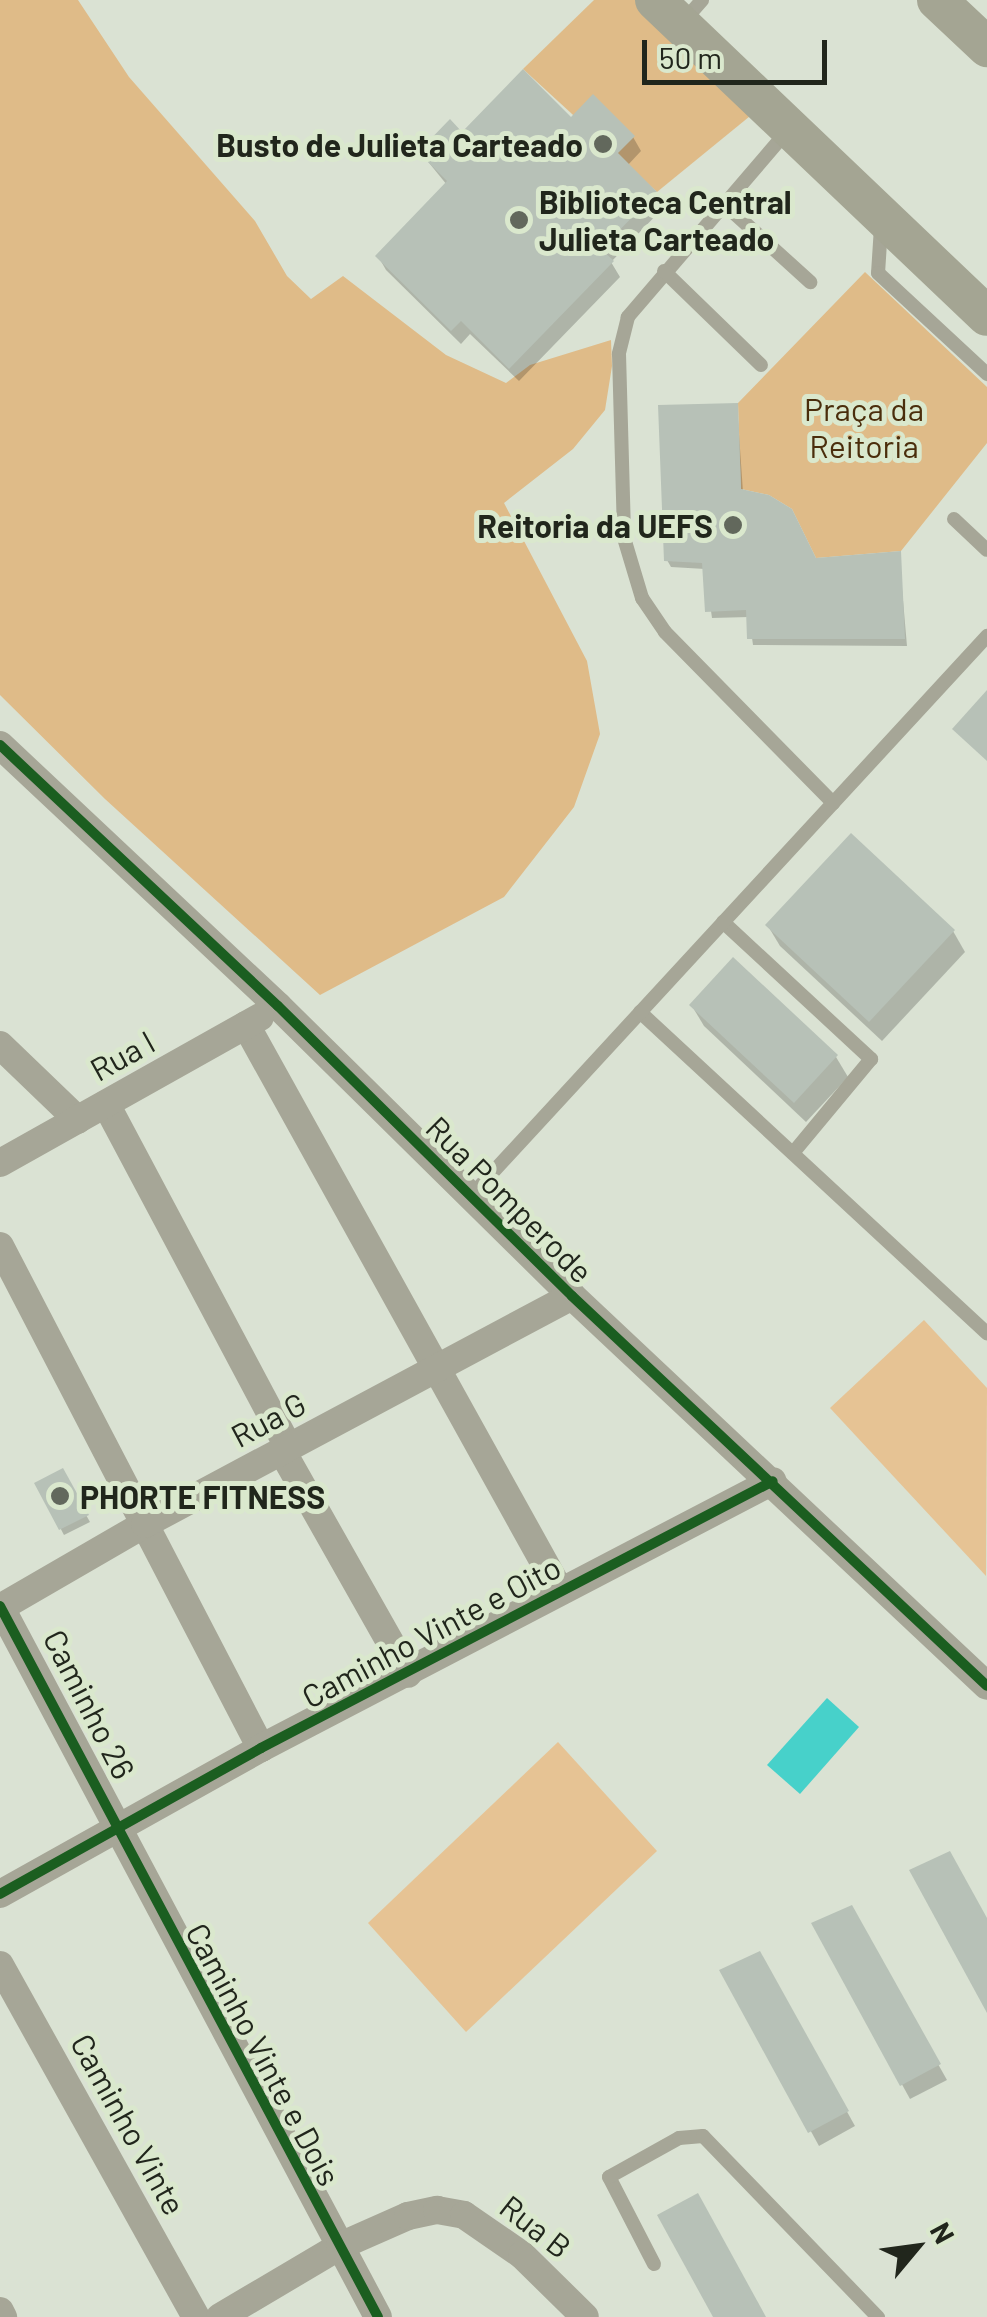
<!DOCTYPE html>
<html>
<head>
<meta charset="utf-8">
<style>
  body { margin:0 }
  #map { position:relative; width:987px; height:2317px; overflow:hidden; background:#dae2d3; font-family:Barlow,sans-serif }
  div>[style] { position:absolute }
  .green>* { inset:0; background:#e6c394 }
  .forest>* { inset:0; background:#dfbb88 }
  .water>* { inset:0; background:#47d1ca }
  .shadow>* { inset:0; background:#0003 }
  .building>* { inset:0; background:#b7c1b7 }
  .lane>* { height:14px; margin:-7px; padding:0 7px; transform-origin:7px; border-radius:7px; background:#a6a697 }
  .street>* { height:28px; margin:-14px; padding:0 14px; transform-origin:14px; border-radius:14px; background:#a6a697 }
  .secondary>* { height:40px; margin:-20px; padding:0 20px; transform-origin:20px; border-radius:20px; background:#a4a593 }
  .cycleway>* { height:10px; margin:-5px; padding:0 5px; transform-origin:5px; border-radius:5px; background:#1b5e20 }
  .dots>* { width:28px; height:28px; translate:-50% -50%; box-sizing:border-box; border:5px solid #dae8cd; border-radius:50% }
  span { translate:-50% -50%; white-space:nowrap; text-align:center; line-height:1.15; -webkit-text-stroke:10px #dae8cd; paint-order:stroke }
  .poi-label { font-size:32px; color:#21261c; font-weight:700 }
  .right { translate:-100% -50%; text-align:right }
  .left { translate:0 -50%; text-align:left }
  .park-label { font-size:32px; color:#4a2d0b }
  .street-label { font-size:32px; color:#21261c }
  .north { position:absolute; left:867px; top:2197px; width:100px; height:100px; -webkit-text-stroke:8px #dae8cd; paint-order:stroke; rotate:61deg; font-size:28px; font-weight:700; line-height:40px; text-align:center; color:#21261c }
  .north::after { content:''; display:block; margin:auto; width:35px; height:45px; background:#21261c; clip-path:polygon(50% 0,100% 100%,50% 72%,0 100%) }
  .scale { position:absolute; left:642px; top:40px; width:185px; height:45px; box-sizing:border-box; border:5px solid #21261c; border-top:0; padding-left:12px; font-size:30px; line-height:35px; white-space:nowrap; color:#21261c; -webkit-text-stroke:8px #dae8cd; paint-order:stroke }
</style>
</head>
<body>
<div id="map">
  <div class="green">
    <i style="clip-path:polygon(924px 1320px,987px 1388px,986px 1576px,830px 1408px)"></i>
    <i style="clip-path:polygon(558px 1742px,657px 1851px,466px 2032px,368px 1923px)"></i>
  </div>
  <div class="forest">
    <i style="clip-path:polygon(0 0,78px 0,129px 77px,255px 221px,287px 276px,311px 299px,343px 276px,446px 355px,506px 383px,530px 365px,611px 340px,612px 366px,605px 410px,573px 449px,504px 503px,587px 661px,600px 734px,574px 807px,504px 897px,320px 995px,105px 799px,0 695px)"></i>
    <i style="clip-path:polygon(594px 0,653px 0,755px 112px,657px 192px,523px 69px)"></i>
    <i style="clip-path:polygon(865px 272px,987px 387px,987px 443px,901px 551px,816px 558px,792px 509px,769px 495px,741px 489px,738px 403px)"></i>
  </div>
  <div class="water">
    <i style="clip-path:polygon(827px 1698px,859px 1727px,800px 1794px,767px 1765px)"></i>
  </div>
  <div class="shadow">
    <i style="clip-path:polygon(571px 120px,633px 137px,641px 151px,627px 166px,664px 207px,611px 262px,620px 277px,519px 381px,470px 334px,461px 344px,386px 270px,378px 256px,447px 185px,421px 153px,462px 136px)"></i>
    <i style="clip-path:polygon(737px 405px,743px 492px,816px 560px,899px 554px,907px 646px,753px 645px,749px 617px,712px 618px,705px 569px,671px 567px,667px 560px)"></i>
    <i style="clip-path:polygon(768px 926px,953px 931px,965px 952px,882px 1041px,780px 946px)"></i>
    <i style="clip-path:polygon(692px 1006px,836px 1057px,848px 1077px,806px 1122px,704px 1026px)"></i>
    <i style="clip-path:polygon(62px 1472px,90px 1522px,64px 1535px,37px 1484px)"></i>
    <i style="clip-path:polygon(850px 1908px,947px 2080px,910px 2099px,814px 1924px)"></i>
    <i style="clip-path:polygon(759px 1954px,855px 2126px,819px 2146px,723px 1971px)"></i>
  </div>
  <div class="building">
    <i style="clip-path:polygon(523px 69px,571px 117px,593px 94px,635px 136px,618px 153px,657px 192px,601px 249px,614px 261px,509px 369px,461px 321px,451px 331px,375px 256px,447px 181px,418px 152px,450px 119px,462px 132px)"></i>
    <i style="clip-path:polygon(738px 403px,741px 489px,769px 495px,792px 509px,816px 558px,901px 551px,905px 639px,747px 639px,746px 610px,705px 612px,702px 563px,664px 561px,658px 405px)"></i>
    <i style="clip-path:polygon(987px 690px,987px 761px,952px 729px)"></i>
    <i style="clip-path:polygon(851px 833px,955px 930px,869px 1022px,765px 925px)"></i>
    <i style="clip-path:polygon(733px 957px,838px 1055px,794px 1103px,689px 1005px)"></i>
    <i style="clip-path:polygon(63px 1468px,89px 1515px,59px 1530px,34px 1483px)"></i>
    <i style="clip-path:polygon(950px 1851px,987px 1918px,987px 2013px,909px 1870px)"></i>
    <i style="clip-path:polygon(852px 1905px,941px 2064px,900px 2086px,811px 1923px)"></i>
    <i style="clip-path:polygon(760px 1951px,849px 2111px,808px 2133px,719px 1970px)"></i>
    <i style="clip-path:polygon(698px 2193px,766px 2317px,713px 2317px,657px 2215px)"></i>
  </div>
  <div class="lane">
    <i style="left:683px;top:22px;width:29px;rotate:-49deg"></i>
    <i style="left:789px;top:129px;width:248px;rotate:130.6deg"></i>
    <i style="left:628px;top:317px;width:38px;rotate:104deg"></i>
    <i style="left:619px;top:354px;width:184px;rotate:88.4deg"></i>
    <i style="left:624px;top:538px;width:63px;rotate:73.3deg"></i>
    <i style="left:642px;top:598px;width:41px;rotate:55.9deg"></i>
    <i style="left:665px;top:632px;width:240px;rotate:45.5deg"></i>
    <i style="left:723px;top:203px;width:118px;rotate:42.2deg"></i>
    <i style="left:881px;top:227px;width:46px;rotate:93.7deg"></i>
    <i style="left:878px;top:273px;width:149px;rotate:42.8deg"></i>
    <i style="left:664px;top:271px;width:135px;rotate:44.1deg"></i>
    <i style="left:954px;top:519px;width:45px;rotate:43.2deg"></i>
    <i style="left:723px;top:922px;width:202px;rotate:42.8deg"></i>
    <i style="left:871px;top:1059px;width:122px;rotate:129.7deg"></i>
    <i style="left:640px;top:1012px;width:473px;rotate:42.8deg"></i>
    <i style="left:481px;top:1185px;width:747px;rotate:-47.33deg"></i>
    <i style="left:654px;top:2264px;width:98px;rotate:-117.3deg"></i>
    <i style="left:609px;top:2177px;width:80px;rotate:-29.1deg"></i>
    <i style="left:679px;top:2138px;width:24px;rotate:-5deg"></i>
    <i style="left:703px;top:2136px;width:252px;rotate:46deg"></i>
  </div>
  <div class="street">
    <i style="left:0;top:745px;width:381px;rotate:43.2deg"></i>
    <i style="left:278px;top:1006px;width:413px;rotate:44.6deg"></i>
    <i style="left:572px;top:1296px;width:569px;rotate:43.22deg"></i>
    <i style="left:246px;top:1025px;width:647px;rotate:60.98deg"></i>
    <i style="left:0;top:1045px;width:108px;rotate:43.9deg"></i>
    <i style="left:106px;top:1104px;width:390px;rotate:62deg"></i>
    <i style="left:0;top:1163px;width:298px;rotate:-29.3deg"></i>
    <i style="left:0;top:1246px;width:566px;rotate:62.53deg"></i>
    <i style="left:282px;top:1451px;width:256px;rotate:60.5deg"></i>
    <i style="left:0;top:1606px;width:805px;rotate:62deg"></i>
    <i style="left:0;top:1608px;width:168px;rotate:-30.1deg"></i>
    <i style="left:145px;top:1524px;width:484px;rotate:-28.1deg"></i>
    <i style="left:0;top:1894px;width:299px;rotate:-29.2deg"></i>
    <i style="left:261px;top:1748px;width:577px;rotate:-27.54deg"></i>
    <i style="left:0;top:1965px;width:403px;rotate:60.9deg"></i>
    <i style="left:0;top:2311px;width:7px;rotate:63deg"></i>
    <i style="left:220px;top:2317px;width:139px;rotate:-30.6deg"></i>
    <i style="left:340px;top:2246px;width:74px;rotate:-23.8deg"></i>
    <i style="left:408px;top:2216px;width:30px;rotate:-12deg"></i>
    <i style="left:437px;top:2210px;width:27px;rotate:10deg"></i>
    <i style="left:464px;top:2215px;width:70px;rotate:34.6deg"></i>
    <i style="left:522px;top:2255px;width:88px;rotate:44.5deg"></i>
  </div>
  <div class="secondary">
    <i style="left:655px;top:0;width:458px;rotate:43.6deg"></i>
    <i style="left:937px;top:0;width:69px;rotate:43.2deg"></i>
  </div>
  <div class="cycleway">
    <i style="left:0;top:745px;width:381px;rotate:43.2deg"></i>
    <i style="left:278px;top:1006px;width:413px;rotate:44.6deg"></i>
    <i style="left:572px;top:1296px;width:569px;rotate:43.22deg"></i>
    <i style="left:0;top:1606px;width:805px;rotate:62deg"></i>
    <i style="left:0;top:1894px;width:299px;rotate:-29.2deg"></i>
    <i style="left:261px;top:1748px;width:577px;rotate:-27.54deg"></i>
  </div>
  <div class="dots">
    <i style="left:603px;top:144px;background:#62685c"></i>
    <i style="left:519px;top:220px;background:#62685c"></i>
    <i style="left:733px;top:525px;background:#62685c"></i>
    <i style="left:60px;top:1496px;background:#62685c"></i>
  </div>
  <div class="poi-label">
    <span class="right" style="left:583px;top:144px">Busto de Julieta Carteado</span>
    <span class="left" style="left:539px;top:220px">Biblioteca Central<br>Julieta Carteado</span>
    <span class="right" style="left:713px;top:525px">Reitoria da UEFS</span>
    <span class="left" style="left:80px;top:1496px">PHORTE FITNESS</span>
  </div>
  <div class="park-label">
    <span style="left:864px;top:427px">Praça da<br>Reitoria</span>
  </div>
  <div class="street-label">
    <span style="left:122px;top:1055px;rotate:-29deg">Rua I</span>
    <span style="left:510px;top:1199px;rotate:45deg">Rua Pomperode</span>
    <span style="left:268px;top:1419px;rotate:-28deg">Rua G</span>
    <span style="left:431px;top:1631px;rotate:-28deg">Caminho Vinte e Oito</span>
    <span style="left:90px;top:1704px;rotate:63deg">Caminho 26</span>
    <span style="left:264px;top:2054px;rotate:62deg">Caminho Vinte e Dois</span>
    <span style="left:129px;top:2124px;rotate:61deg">Caminho Vinte</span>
    <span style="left:536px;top:2226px;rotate:38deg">Rua B</span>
  </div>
  <div class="north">N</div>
  <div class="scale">50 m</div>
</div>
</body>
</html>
